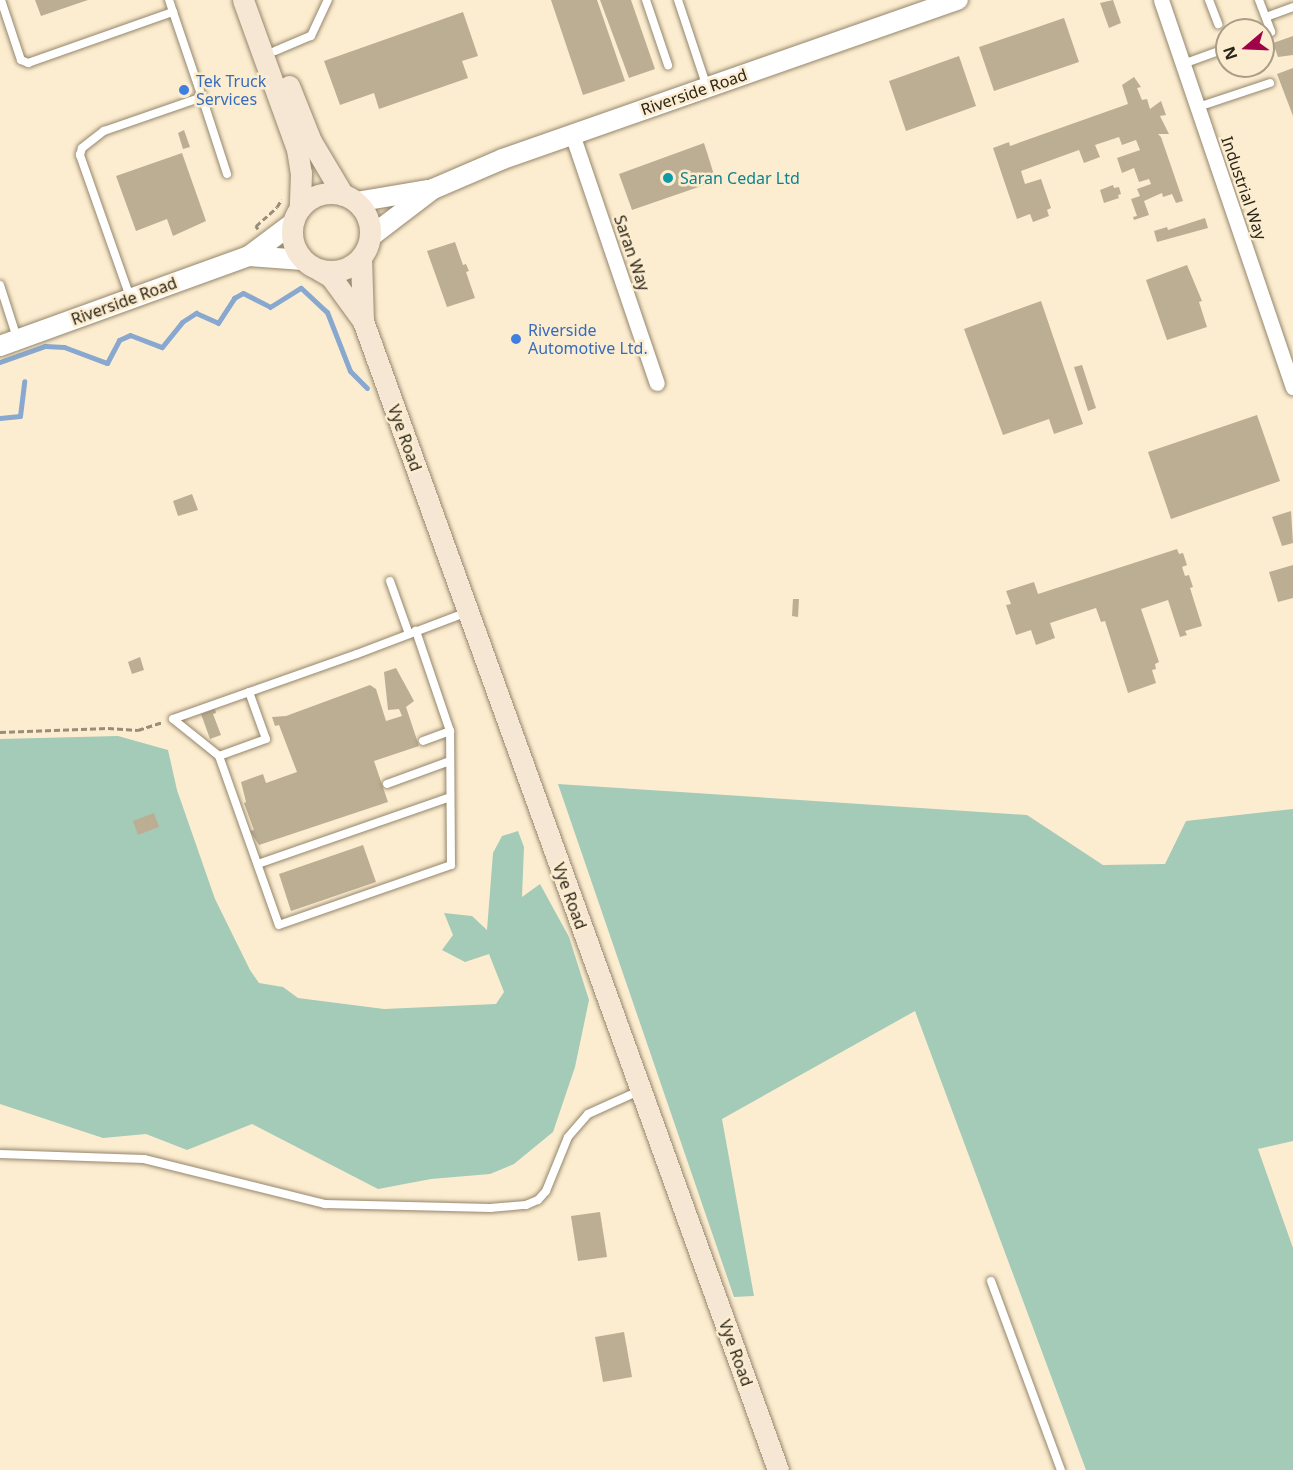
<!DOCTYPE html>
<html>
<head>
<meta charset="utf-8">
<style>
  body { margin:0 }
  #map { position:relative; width:1293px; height:1470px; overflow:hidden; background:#fdedd0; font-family:"Noto Sans",sans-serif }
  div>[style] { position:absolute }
  .green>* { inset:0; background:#a4cab8 }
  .stream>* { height:5px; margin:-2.5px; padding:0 2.5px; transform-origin:2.5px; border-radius:2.5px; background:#89a8cf }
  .building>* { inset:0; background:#bcae92 }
  .path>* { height:3px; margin-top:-1.5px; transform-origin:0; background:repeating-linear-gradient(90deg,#978d78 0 6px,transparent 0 9px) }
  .roads { filter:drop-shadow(0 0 2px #94866c) drop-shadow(0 0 2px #94866c) }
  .service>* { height:8px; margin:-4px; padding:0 4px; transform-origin:4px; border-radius:4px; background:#fff }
  .minor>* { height:15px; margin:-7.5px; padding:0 7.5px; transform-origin:7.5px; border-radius:7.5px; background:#fff }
  .tertiary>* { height:20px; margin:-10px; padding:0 10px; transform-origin:10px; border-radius:10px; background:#fff }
  .secondary>* { height:21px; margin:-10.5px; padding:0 10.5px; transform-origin:10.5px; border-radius:10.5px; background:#f6e7d4 }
  .secondary>.ring { margin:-10.5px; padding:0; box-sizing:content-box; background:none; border:21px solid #f6e7d4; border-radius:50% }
  .dots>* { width:16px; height:16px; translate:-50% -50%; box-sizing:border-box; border:3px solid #fdedd0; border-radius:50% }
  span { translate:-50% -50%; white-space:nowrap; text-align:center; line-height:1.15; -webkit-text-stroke:5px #fdedd0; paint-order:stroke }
  .shop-label { font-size:16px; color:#366cbe }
  .left { translate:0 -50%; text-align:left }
  .street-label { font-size:16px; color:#2a251a }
  .culture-label { font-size:16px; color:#0d838f }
  .north { position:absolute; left:1215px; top:18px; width:60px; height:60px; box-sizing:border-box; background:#fdedd0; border:2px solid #a99d87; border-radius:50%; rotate:251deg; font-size:16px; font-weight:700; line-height:24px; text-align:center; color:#2a251a }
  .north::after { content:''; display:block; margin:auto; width:21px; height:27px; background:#9f0449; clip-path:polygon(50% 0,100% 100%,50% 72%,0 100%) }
</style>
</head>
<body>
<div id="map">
  <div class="green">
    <i style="clip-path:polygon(118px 736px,168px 750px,177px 790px,215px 899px,250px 970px,259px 983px,283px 987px,298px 998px,384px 1009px,496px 1004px,504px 992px,489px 954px,465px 962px,442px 950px,453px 935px,444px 913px,472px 916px,487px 930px,493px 853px,502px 836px,518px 831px,524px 847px,522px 897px,540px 884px,569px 937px,589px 1000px,575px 1067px,553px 1132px,514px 1164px,490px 1174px,431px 1179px,378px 1189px,252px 1124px,187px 1150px,146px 1134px,103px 1138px,0 1104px,0 739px)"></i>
    <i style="clip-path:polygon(558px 784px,1027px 815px,1103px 865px,1165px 864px,1186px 821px,1293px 809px,1293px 1141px,1258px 1149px,1293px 1248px,1293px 1470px,1086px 1470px,915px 1011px,722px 1119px,754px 1296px,734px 1297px)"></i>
  </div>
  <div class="stream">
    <i style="left:0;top:362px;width:48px;rotate:-19.6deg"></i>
    <i style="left:45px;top:346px;width:19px;rotate:3deg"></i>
    <i style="left:64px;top:347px;width:46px;rotate:20.4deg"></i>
    <i style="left:107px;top:363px;width:26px;rotate:-62deg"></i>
    <i style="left:119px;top:340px;width:12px;rotate:-24deg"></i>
    <i style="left:130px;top:335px;width:34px;rotate:21deg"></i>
    <i style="left:162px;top:347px;width:32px;rotate:-51deg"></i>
    <i style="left:182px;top:322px;width:17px;rotate:-33deg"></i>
    <i style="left:196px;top:313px;width:24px;rotate:24deg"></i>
    <i style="left:218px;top:323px;width:30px;rotate:-57deg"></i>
    <i style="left:234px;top:298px;width:10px;rotate:-29deg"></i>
    <i style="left:243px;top:293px;width:30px;rotate:27deg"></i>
    <i style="left:270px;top:307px;width:36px;rotate:-32deg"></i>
    <i style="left:301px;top:288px;width:35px;rotate:43deg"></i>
    <i style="left:327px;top:312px;width:63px;rotate:68.7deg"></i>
    <i style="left:350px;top:371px;width:24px;rotate:45deg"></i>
    <i style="left:0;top:418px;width:20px;rotate:-6deg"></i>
    <i style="left:20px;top:416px;width:35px;rotate:-83deg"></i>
  </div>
  <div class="building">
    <i style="clip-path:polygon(35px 0,88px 0,41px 16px)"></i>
    <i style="clip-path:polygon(551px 0,597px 0,625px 81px,583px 95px)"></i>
    <i style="clip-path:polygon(600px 0,631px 0,655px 69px,629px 78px)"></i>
    <i style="clip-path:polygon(1113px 0,1121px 23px,1109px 28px,1100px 3px)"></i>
    <i style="clip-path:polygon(463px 12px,478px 56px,462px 61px,468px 78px,379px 109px,374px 93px,340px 105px,324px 61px)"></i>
    <i style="clip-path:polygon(1064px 18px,1079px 62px,994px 91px,979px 47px)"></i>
    <i style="clip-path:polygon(1293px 36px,1293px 55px,1278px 57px,1273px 43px)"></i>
    <i style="clip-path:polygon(959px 56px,976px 106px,906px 131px,889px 81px)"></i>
    <i style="clip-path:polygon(1293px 68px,1293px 116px,1277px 74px)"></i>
    <i style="clip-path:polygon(1134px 77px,1141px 87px,1137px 88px,1142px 100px,1147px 99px,1150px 109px,1161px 101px,1166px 115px,1160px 116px,1169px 134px,1158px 134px,1161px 137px,1183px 201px,1176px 203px,1172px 194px,1163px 197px,1162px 193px,1155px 196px,1144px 201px,1149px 215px,1134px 220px,1133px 217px,1137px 216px,1131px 199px,1140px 196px,1137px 189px,1151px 184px,1149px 179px,1139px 182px,1134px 168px,1122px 173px,1117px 158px,1140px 150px,1136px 140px,1122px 145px,1119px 137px,1095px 145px,1100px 157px,1084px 163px,1079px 150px,1021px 171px,1025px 184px,1041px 179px,1051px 208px,1047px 210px,1049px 216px,1033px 222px,1030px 214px,1017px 219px,993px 148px,1009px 142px,1010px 146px,1128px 104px,1122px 85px)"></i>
    <i style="clip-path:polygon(184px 130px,190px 147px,183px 149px,178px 133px)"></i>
    <i style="clip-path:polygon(704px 143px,716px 181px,632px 210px,619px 174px)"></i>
    <i style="clip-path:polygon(182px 153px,206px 221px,173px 236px,167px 219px,136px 231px,116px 176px)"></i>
    <i style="clip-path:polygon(1113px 185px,1114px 188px,1119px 187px,1121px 194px,1118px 195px,1119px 198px,1104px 203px,1100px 190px)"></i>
    <i style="clip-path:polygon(1205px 218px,1208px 228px,1157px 242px,1154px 231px,1167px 227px,1168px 230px)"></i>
    <i style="clip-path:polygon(455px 242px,463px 265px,466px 264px,469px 271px,466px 272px,475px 298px,447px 307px,427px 251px)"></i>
    <i style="clip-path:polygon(1187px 265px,1202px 301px,1199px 302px,1207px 327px,1167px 340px,1146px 280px)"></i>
    <i style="clip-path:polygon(1041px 301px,1083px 424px,1054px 434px,1049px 419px,1003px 435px,964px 329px)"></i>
    <i style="clip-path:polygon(1082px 365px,1096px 408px,1088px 411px,1074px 367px)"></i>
    <i style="clip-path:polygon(1257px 415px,1280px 481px,1171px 519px,1148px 452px)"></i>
    <i style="clip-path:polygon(192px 494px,198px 510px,178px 516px,173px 501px)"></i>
    <i style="clip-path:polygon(1291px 511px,1293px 543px,1282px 546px,1272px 517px)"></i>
    <i style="clip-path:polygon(1177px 549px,1179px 554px,1183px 553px,1187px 565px,1182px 567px,1185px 576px,1189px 575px,1193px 587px,1190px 588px,1202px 626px,1185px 631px,1187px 635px,1180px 637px,1168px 600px,1141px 609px,1159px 662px,1155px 664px,1156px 669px,1152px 670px,1156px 683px,1128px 693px,1105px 621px,1101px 622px,1096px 608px,1050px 623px,1055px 638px,1036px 645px,1031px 630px,1016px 635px,1006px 605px,1011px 604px,1006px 591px,1034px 582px,1038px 594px)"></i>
    <i style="clip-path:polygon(1293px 565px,1293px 598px,1278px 602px,1269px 572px)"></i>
    <i style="clip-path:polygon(793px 599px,799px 599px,798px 617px,792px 616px)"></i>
    <i style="clip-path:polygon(140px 657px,144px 670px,132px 674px,128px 662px)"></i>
    <i style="clip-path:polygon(396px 668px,414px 701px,406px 707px,419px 746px,374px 761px,388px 802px,259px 845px,250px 831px,254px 830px,244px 803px,246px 802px,241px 782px,263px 774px,266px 783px,297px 772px,279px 725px,275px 726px,272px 717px,286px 716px,370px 685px,376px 689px,386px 721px,402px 716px,399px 709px,388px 710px,384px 672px)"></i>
    <i style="clip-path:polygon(215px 709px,216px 713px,213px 714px,221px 735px,210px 739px,201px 714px)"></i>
    <i style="clip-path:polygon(154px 813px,159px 827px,138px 835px,133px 821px)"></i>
    <i style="clip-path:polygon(363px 845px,376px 882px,291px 911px,279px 874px)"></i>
    <i style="clip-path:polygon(600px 1212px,607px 1257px,578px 1261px,571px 1216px)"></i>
    <i style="clip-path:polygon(624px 1332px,632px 1377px,603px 1382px,595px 1337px)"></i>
  </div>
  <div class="path">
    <i style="left:258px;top:229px;width:4px;rotate:-124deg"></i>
    <i style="left:256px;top:226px;width:28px;rotate:-42deg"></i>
    <i style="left:277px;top:207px;width:9px;rotate:-58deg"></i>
    <i style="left:0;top:732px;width:108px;rotate:-2.1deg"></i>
    <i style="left:108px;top:728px;width:30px;rotate:4deg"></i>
    <i style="left:138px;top:730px;width:26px;rotate:-18deg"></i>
  </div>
  <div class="roads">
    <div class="service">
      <i style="left:1px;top:0;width:63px;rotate:71.6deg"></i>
      <i style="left:21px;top:60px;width:8px;rotate:23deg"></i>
      <i style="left:28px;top:63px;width:154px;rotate:-19.4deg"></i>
      <i style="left:173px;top:12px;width:13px;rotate:-108deg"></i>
      <i style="left:646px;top:0;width:69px;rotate:71.3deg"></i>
      <i style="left:678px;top:0;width:92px;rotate:71.6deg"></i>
      <i style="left:1209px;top:0;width:26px;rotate:69deg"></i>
      <i style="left:1259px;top:0;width:34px;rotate:69deg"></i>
      <i style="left:1271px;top:32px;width:9px;rotate:159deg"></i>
      <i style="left:173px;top:12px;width:90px;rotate:71.2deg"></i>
      <i style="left:1266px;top:17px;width:29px;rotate:-20deg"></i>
      <i style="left:275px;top:51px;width:39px;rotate:-23deg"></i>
      <i style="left:311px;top:36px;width:40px;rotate:-65deg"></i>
      <i style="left:1183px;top:64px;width:47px;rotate:-20deg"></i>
      <i style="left:1198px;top:107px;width:76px;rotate:-18.4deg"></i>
      <i style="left:0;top:285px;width:56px;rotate:72.2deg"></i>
      <i style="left:130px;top:297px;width:151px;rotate:-109.4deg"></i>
      <i style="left:80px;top:155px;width:7px;rotate:-74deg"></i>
      <i style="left:82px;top:148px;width:28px;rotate:-38deg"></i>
      <i style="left:104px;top:131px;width:104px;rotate:-19.1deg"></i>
      <i style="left:202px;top:97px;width:81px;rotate:72deg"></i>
      <i style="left:390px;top:581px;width:56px;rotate:70.3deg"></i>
      <i style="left:173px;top:719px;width:59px;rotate:38.8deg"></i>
      <i style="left:219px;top:756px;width:179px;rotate:70.5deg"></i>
      <i style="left:279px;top:925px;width:182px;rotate:-19.2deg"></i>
      <i style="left:451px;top:865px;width:134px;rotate:-90.4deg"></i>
      <i style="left:450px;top:731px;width:106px;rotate:-108.8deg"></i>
      <i style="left:173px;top:719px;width:195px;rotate:-19.5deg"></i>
      <i style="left:357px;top:654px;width:116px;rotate:-20.8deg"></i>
      <i style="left:423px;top:741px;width:29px;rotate:-20deg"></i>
      <i style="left:219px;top:756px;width:50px;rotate:-19.9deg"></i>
      <i style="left:266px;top:739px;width:50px;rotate:-109.9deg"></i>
      <i style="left:387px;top:784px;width:67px;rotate:-20.1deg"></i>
      <i style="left:258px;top:864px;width:203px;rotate:-19.2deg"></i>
      <i style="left:0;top:1154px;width:144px;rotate:2deg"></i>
      <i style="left:144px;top:1159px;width:187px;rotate:14deg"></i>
      <i style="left:325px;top:1204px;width:165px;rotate:1.4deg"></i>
      <i style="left:490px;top:1208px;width:36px;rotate:-5deg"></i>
      <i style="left:526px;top:1205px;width:13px;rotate:-23deg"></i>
      <i style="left:538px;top:1200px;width:12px;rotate:-48deg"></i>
      <i style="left:546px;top:1191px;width:58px;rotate:-67.8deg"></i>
      <i style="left:568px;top:1137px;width:30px;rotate:-49deg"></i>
      <i style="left:588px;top:1114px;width:56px;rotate:-24.3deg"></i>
      <i style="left:991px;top:1281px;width:202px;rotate:69.7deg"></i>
    </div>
    <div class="minor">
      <i style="left:1161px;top:0;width:409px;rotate:71.2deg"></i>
      <i style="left:572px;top:134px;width:263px;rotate:71.2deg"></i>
    </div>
    <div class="tertiary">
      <i style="left:356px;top:202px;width:72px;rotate:-9.6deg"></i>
      <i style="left:370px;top:237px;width:79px;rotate:-37.3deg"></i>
      <i style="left:433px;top:189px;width:76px;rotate:-23.2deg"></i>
      <i style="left:503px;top:159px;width:482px;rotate:-19.3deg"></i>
      <i style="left:249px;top:256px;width:55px;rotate:-36.9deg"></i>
      <i style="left:0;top:346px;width:265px;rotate:-19.9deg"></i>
      <i style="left:249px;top:256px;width:54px;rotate:4.2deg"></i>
    </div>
    <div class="secondary">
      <i style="left:243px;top:0;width:158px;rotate:70.1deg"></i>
      <i style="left:297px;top:149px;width:24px;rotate:81deg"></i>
      <i style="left:301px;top:173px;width:35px;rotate:92deg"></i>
      <i style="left:289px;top:86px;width:59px;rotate:68.2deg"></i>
      <i style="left:311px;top:141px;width:63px;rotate:59.3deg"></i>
      <i class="ring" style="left:292px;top:193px;width:57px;height:57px"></i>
      <i style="left:361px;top:258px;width:63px;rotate:88.2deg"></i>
      <i style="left:363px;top:321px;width:1222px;rotate:70.14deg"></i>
      <i style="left:319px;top:270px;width:14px;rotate:30deg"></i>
      <i style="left:331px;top:277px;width:54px;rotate:54deg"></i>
    </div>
  </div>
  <div class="dots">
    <i style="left:184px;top:90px;background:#3f7fe0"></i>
    <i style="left:668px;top:178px;background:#0f9aa8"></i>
    <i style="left:516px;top:339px;background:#3f7fe0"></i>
  </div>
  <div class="shop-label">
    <span class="left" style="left:196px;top:90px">Tek Truck<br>Services</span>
    <span class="left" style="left:528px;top:339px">Riverside<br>Automotive Ltd.</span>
  </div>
  <div class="street-label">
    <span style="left:694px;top:92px;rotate:-19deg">Riverside Road</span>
    <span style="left:1244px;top:188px;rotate:71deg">Industrial Way</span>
    <span style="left:632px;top:253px;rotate:71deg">Saran Way</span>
    <span style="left:124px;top:301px;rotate:-20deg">Riverside Road</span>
    <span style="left:405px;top:438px;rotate:70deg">Vye Road</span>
    <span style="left:570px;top:896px;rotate:70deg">Vye Road</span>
    <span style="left:736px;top:1353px;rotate:70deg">Vye Road</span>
  </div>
  <div class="culture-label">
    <span class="left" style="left:680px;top:178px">Saran Cedar Ltd</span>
  </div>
  <div class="north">N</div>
</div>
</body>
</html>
